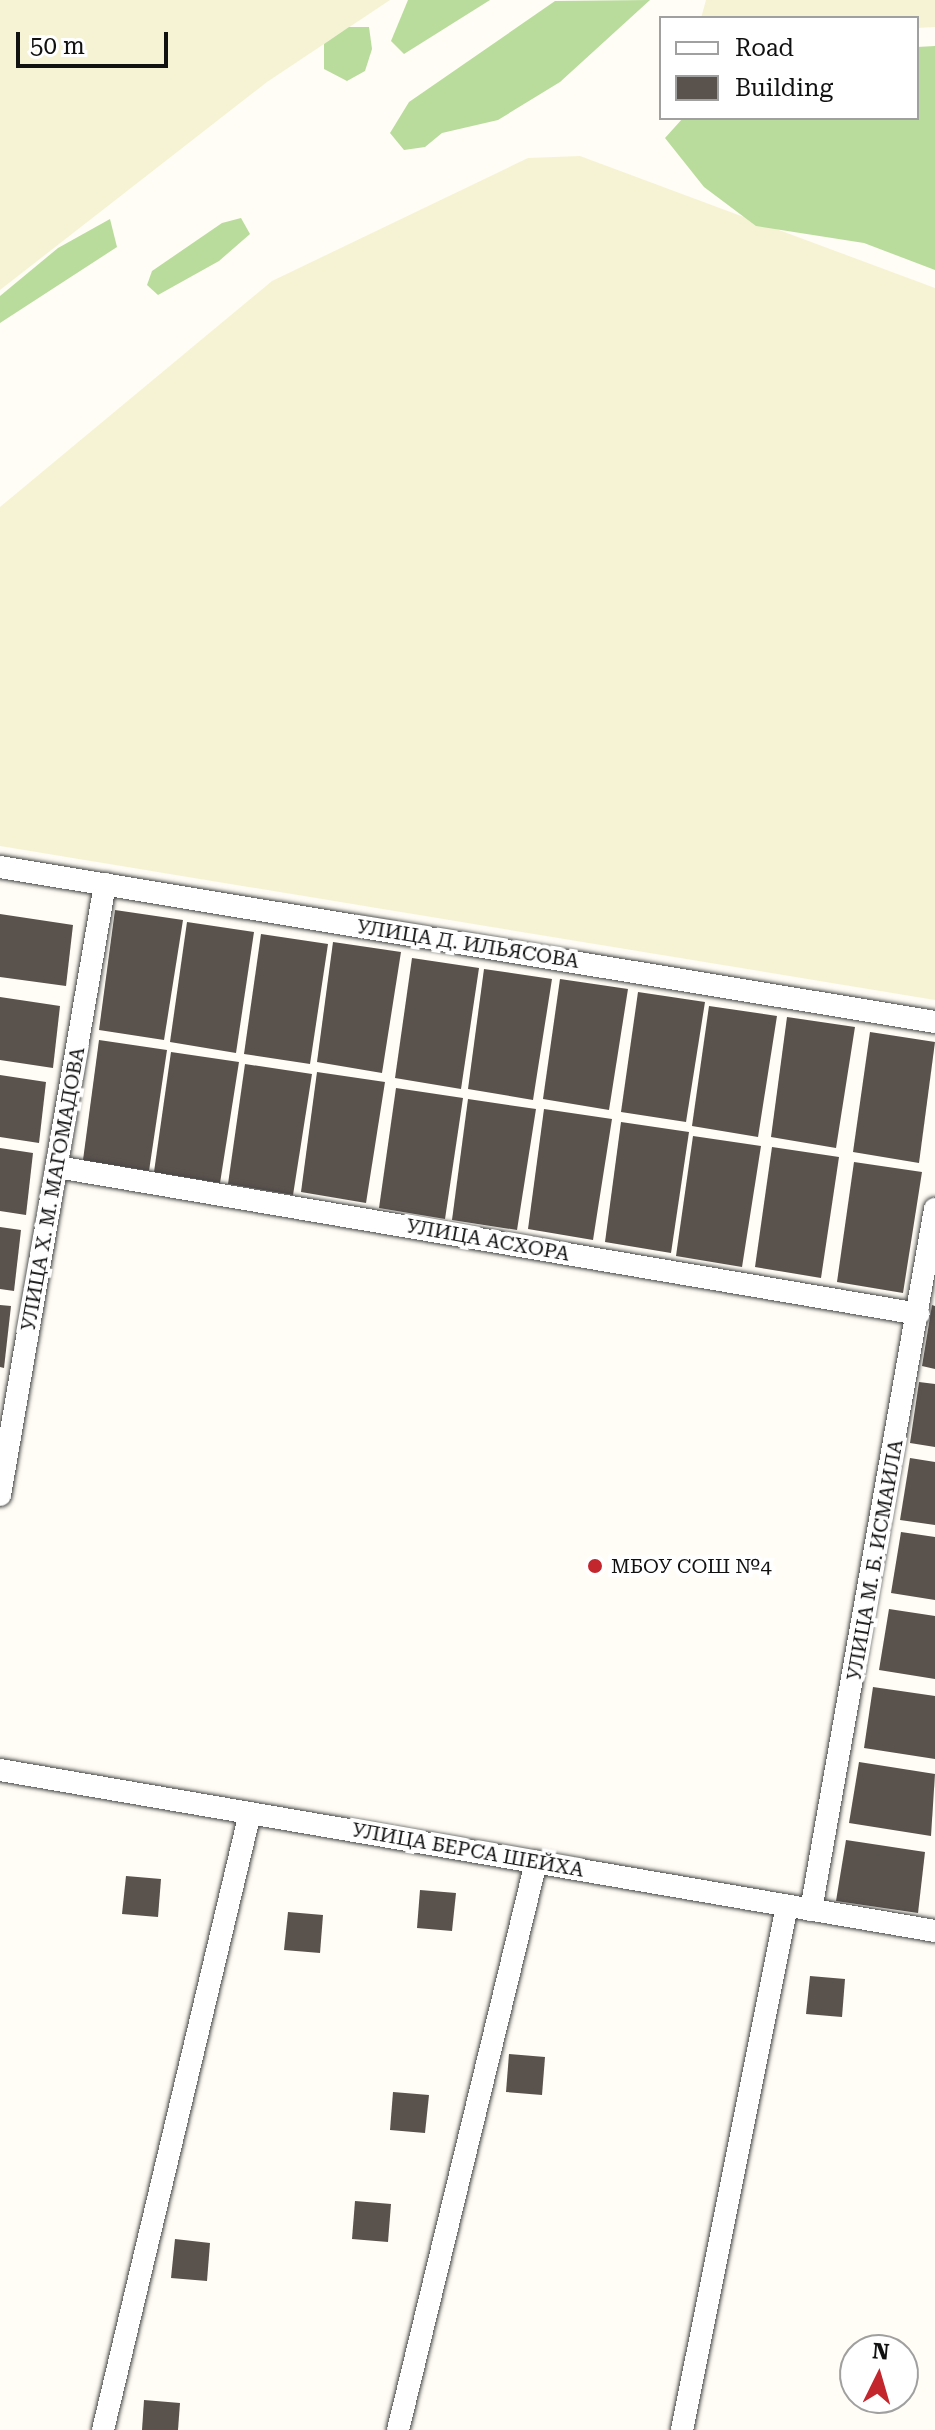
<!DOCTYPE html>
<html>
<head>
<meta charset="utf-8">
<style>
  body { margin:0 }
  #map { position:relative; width:935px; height:2430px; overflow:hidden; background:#fffdf5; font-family:"Roboto Serif",serif }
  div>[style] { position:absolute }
  .farmland>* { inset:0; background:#f6f3d4 }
  .forest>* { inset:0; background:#b9dc9c }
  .building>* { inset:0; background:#5a524d }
  .roads { filter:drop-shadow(0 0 2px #444) drop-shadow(0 0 2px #444) }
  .minor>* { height:22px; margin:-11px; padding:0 11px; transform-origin:11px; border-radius:11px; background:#fff }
  .dots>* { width:22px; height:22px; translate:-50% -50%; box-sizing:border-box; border:4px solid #fff; border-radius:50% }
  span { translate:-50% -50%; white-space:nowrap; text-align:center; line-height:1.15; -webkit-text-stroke:8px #fff; paint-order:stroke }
  .street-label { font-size:20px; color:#111 }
  .poi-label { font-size:20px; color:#111 }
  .left { translate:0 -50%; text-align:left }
  .legend { position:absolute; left:659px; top:16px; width:260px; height:104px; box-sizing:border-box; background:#fff; border:2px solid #a0a0a0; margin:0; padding:10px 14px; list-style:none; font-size:24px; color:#111 }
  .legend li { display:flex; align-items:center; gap:16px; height:40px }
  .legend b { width:40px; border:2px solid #a0a0a0 }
  .north { position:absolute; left:839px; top:2334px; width:80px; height:80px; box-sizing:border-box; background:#fff; border:2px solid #a0a0a0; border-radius:50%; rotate:5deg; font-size:22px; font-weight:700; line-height:32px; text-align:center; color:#111 }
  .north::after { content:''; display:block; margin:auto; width:28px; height:36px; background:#c4262e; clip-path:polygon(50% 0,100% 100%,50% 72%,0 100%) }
  .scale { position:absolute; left:16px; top:32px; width:152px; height:36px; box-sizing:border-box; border:4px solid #111; border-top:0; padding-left:10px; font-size:24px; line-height:28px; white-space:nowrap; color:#111; -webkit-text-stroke:6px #fff; paint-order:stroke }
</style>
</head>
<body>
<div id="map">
  <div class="farmland">
    <i style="clip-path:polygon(0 0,390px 0,267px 82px,0 290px)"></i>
    <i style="clip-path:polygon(706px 0,935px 0,935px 27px,917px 28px,917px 18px,701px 18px)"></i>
    <i style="clip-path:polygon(580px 156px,935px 288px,935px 1000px,0 846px,0 507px,272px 281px,528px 158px)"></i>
  </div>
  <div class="forest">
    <i style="clip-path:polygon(408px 0,490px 0,404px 54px,391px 41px)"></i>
    <i style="clip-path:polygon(650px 0,560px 82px,498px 120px,442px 133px,425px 147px,404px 150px,390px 133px,409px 102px,555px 1px)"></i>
    <i style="clip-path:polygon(349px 27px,369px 27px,372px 49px,365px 71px,347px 81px,324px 69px,324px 44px)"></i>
    <i style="clip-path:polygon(935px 46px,935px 270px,864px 243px,756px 226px,704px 187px,665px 138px,683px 118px,917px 118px,917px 47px)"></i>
    <i style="clip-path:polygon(241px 218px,250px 234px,219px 261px,158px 295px,147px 285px,152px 271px,222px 223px)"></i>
    <i style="clip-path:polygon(110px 219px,117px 247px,0 323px,0 296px,58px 248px)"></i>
  </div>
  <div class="building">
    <i style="clip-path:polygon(115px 910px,183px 920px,164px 1040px,99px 1030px)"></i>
    <i style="clip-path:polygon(0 914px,73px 925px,66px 986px,0 977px)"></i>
    <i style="clip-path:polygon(187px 922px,254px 932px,236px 1053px,170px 1042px)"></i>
    <i style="clip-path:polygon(261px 934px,328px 944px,310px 1064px,244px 1054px)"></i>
    <i style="clip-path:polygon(333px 942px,401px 952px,382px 1073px,317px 1062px)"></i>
    <i style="clip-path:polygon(412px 958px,479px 968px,461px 1089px,395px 1078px)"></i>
    <i style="clip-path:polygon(484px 969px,552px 979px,533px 1100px,468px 1089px)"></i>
    <i style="clip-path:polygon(560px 979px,628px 989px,609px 1110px,543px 1099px)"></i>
    <i style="clip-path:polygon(638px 992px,705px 1002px,686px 1122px,621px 1112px)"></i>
    <i style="clip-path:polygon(0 997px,60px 1006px,53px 1068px,0 1060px)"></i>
    <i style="clip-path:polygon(709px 1006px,777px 1016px,758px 1137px,692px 1126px)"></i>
    <i style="clip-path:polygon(787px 1017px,855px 1027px,836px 1148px,771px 1137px)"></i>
    <i style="clip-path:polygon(870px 1032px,935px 1042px,919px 1163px,853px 1152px)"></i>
    <i style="clip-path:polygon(99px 1040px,167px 1050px,149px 1171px,83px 1160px)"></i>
    <i style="clip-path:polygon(171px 1052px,239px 1062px,220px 1183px,154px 1172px)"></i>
    <i style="clip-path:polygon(245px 1064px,312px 1074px,293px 1195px,228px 1184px)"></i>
    <i style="clip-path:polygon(317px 1072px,385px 1082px,366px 1203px,301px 1192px)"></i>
    <i style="clip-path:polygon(0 1075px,46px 1082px,39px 1143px,0 1137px)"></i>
    <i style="clip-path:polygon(396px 1088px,463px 1098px,445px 1219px,379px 1208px)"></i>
    <i style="clip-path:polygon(468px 1099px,536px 1109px,517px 1230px,452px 1220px)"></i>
    <i style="clip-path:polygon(544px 1109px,612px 1119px,593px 1240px,528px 1229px)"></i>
    <i style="clip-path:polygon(621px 1122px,689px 1132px,671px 1253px,605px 1242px)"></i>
    <i style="clip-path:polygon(693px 1136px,761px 1146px,742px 1267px,676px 1256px)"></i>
    <i style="clip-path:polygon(772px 1147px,839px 1157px,821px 1278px,755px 1267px)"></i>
    <i style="clip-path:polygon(0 1148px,33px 1153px,26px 1215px,0 1211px)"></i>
    <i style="clip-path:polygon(854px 1162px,922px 1172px,903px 1293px,837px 1282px)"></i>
    <i style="clip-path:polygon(0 1227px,21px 1230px,14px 1291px,0 1289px)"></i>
    <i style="clip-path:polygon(0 1305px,11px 1306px,4px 1368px,0 1367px)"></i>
    <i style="clip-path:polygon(932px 1305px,935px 1306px,935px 1369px,922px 1366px)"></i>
    <i style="clip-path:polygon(919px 1382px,935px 1384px,935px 1447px,910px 1443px)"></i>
    <i style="clip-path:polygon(910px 1458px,935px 1462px,935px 1525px,900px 1520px)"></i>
    <i style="clip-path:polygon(901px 1532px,935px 1537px,935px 1600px,891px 1593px)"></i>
    <i style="clip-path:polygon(889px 1609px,935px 1616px,935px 1679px,879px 1670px)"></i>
    <i style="clip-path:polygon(873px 1687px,935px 1696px,935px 1759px,864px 1748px)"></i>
    <i style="clip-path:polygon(859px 1762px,935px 1774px,931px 1836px,849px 1823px)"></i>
    <i style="clip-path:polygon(846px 1840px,925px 1852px,918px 1913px,836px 1901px)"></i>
    <i style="clip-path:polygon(126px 1876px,161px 1879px,158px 1917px,122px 1914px)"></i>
    <i style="clip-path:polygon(420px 1890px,456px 1893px,452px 1931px,417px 1928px)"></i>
    <i style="clip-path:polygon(288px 1912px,323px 1915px,320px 1953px,284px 1950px)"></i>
    <i style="clip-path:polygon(810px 1976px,845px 1979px,842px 2017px,806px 2014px)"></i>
    <i style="clip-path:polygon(509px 2054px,545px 2057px,542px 2095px,506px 2092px)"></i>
    <i style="clip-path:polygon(393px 2092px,429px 2095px,425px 2133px,390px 2130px)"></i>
    <i style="clip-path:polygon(355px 2201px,391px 2204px,388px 2242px,352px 2239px)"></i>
    <i style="clip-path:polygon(175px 2239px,210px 2243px,207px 2281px,171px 2278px)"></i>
    <i style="clip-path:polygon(144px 2400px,180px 2403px,178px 2430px,142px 2430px)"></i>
  </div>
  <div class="roads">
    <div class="minor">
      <i style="left:0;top:867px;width:948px;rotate:9.41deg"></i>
      <i style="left:57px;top:1167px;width:874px;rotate:9.68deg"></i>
      <i style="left:0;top:1495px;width:620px;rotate:-80.25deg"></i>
      <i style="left:0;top:1770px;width:949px;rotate:9.77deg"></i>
      <i style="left:811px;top:1910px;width:712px;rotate:-79.97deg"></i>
      <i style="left:103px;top:2430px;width:634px;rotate:-76.6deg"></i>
      <i style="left:398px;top:2430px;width:585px;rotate:-76.34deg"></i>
      <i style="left:682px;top:2430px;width:534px;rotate:-78.67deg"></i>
    </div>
  </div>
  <div class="dots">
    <i style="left:595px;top:1566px;background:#c4262e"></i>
  </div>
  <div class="street-label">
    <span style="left:468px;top:944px;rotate:9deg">УЛИЦА Д. ИЛЬЯСОВА</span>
    <span style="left:53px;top:1189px;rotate:-80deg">УЛИЦА Х. М. МАГОМАДОВА</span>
    <span style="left:488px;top:1240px;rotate:10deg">УЛИЦА АСХОРА</span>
    <span style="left:875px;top:1560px;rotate:-80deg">УЛИЦА М. Б. ИСМАИЛА</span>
    <span style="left:468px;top:1850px;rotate:10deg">УЛИЦА БЕРСА ШЕЙХА</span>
  </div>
  <div class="poi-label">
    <span class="left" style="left:611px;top:1566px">МБОУ СОШ №4</span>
  </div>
  <ul class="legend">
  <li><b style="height:10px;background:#fff"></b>Road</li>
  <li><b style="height:22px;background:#5a524d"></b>Building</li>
  </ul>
  <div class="north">N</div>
  <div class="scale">50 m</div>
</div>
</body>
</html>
